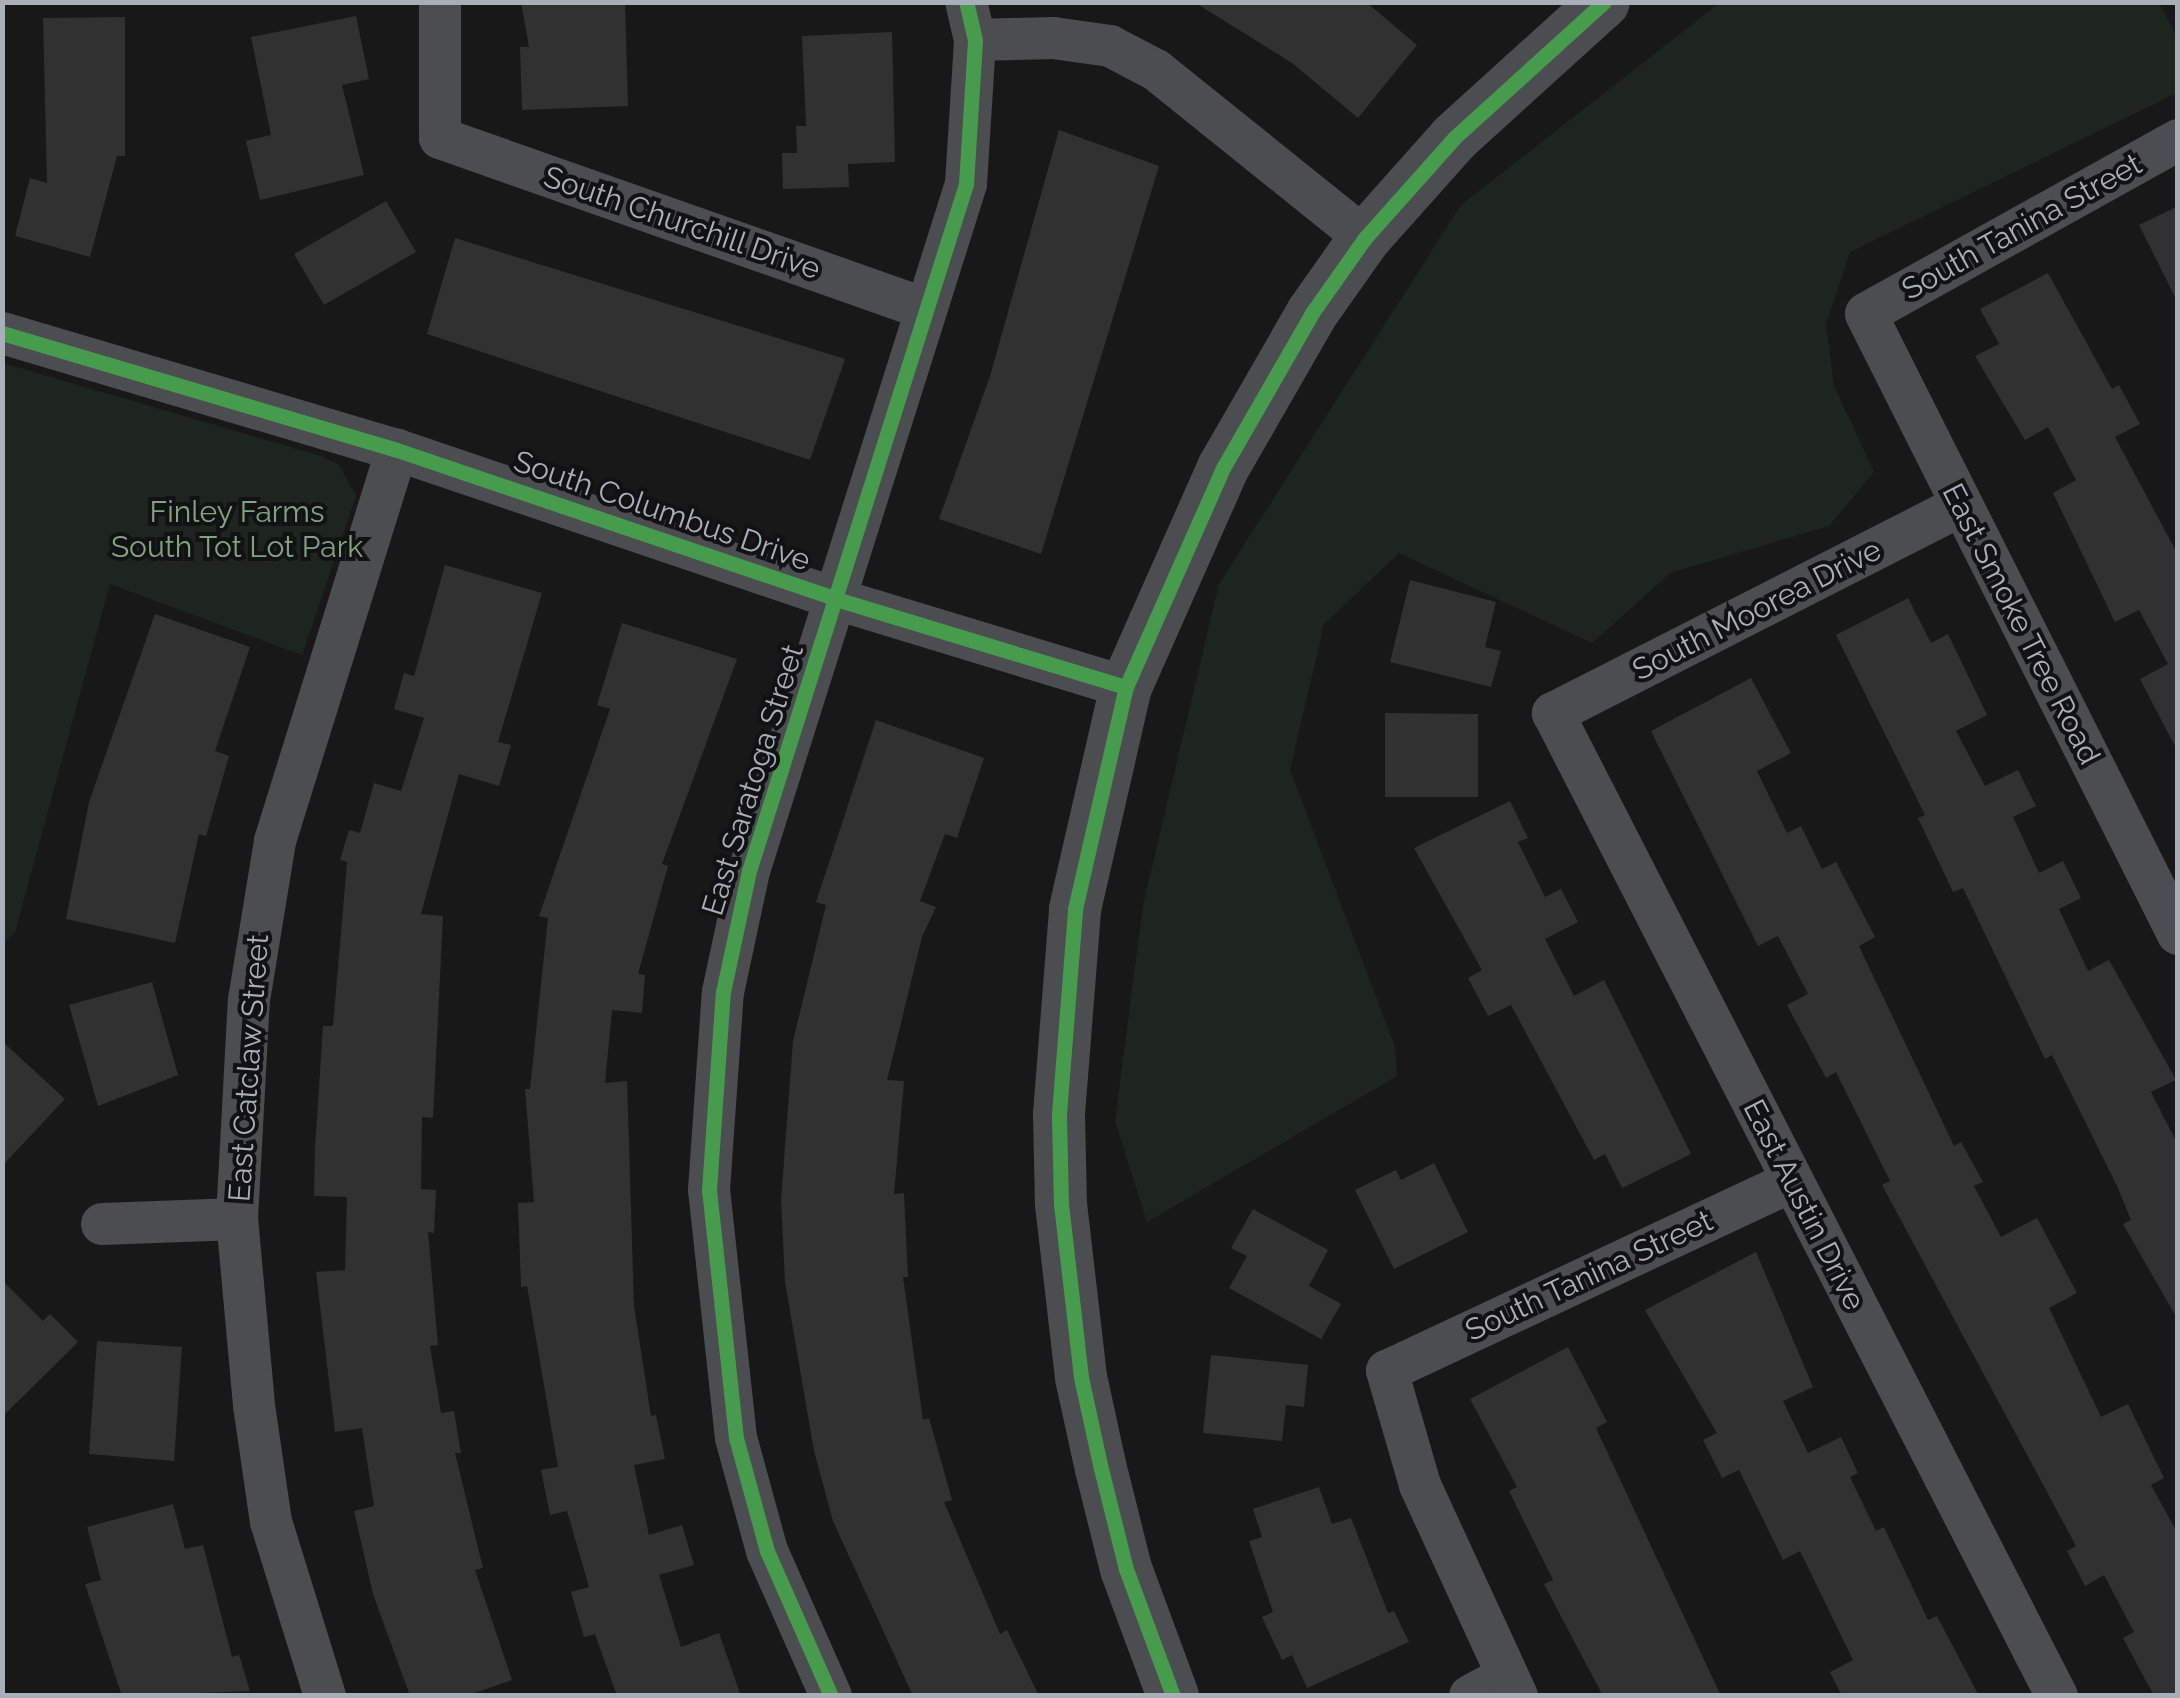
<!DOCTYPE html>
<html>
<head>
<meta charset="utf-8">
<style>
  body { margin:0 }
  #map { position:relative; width:2180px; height:1698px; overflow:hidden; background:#181818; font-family:Raleway,sans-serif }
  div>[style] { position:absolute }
  .green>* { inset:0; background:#1e251f }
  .building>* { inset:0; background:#313132 }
  .minor>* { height:42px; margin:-21px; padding:0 21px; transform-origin:21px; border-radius:21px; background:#4c4d51 }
  .tertiary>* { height:52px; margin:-26px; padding:0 26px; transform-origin:26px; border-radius:26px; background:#4c4d51 }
  .cycleway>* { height:15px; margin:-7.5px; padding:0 7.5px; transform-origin:7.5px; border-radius:7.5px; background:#469c4c }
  span { translate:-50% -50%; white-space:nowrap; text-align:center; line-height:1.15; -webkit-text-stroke:8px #121214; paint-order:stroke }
  .street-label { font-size:30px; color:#a9afb9 }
  .park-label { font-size:30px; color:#80a482 }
  .frame { position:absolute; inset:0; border:5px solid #a9afb9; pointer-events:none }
</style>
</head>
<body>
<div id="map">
  <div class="green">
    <i style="clip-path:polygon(1721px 2px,2159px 3px,2177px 37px,2177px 93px,1850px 252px,1826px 324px,1834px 386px,1874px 472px,1829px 526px,1670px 573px,1592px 643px,1399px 553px,1324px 624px,1290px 770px,1395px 1047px,1397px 1076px,1147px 1222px,1115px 1121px,1143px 905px,1219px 584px,1461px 205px)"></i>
    <i style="clip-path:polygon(3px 363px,321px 456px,339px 465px,356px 496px,302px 655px,110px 584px,15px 932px,3px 944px)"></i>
  </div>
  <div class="building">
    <i style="clip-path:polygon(521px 2px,625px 2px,628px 106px,522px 110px,520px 47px,529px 47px)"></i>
    <i style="clip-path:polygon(1194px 2px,1366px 2px,1417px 45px,1358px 118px,1292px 63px)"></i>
    <i style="clip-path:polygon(356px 16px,369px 79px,342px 85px,364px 175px,260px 200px,246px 141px,271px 135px,251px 37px)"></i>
    <i style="clip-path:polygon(125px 17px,125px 156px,117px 156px,90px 257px,15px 236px,30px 178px,47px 183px,43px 18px)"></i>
    <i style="clip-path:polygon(892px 32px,895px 162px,848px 164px,849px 187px,783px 189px,782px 153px,797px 153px,796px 126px,806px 126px,802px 36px)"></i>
    <i style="clip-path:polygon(1059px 130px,1159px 166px,1041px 554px,939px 519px,990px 376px)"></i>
    <i style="clip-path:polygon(386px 201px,416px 252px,324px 305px,294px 254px)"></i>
    <i style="clip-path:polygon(2178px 206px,2178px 303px,2139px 225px)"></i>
    <i style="clip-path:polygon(455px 238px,845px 359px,810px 460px,427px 334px)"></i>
    <i style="clip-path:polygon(2048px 273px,2112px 389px,2119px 385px,2140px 424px,2115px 437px,2178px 555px,2178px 752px,2140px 679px,2168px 664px,2139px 610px,2115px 622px,2053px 493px,2076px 480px,2048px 427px,2025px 440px,1975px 356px,1999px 344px,1980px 309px)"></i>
    <i style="clip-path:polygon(445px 565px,542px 593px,498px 742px,511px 745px,499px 786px,459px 774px,421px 914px,443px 916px,433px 1118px,422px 1117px,421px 1189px,436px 1190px,434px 1233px,428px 1232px,438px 1345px,430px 1346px,441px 1413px,454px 1411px,461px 1453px,455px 1453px,483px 1568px,475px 1570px,512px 1680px,466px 1696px,410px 1696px,373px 1594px,354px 1511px,374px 1506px,362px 1428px,335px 1432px,316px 1272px,345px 1270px,347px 1197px,314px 1196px,315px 1148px,323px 1026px,333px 1026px,347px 862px,340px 860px,349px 830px,360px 833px,374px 783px,401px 791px,424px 718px,394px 709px,404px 673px,414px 676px)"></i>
    <i style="clip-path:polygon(1410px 580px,1496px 602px,1485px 647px,1501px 651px,1491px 687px,1390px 662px)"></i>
    <i style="clip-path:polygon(1908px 598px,1931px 643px,1948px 634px,1987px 715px,1956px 731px,1985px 786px,2018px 770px,2036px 806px,2013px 817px,2039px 873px,2063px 861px,2081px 898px,2059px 909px,2088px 971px,2109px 960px,2176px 1080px,2151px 1092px,2178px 1145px,2178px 1320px,2123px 1224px,2131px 1220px,2117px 1186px,2052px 1055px,2045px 1059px,1963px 888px,1953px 892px,1918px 818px,1925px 815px,1836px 635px)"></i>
    <i style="clip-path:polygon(155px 614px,250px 647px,215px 751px,229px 756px,206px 836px,199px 834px,175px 943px,66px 919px,89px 802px)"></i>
    <i style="clip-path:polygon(622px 623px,737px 659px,662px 864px,668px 866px,638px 974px,645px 975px,642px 1013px,612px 1010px,605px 1083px,627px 1081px,634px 1306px,651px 1416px,656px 1415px,665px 1459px,634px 1465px,649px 1535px,682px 1525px,694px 1565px,659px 1575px,681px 1647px,719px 1633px,741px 1696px,617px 1696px,595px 1634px,584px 1637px,571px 1592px,589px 1587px,567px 1511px,550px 1515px,541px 1470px,558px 1467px,527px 1286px,521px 1287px,518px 1203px,534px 1202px,525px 1089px,530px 1089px,548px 918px,539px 916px,610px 709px,597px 705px)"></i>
    <i style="clip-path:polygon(1751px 678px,1791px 753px,1757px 771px,1787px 833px,1801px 826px,1822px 869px,1836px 862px,1875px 937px,1859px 946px,1954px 1146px,1961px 1142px,1983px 1182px,1974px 1186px,2001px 1237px,2037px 1218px,2077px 1293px,2049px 1308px,2101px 1417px,2128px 1404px,2164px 1478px,2151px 1485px,2178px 1534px,2178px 1696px,2154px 1696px,2123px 1638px,2134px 1632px,2104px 1575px,2085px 1586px,2067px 1551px,2076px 1546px,1882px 1185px,1890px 1181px,1836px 1072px,1826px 1078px,1787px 1005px,1808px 994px,1778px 936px,1758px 946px,1651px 731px)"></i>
    <i style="clip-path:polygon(1385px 713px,1478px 714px,1478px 797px,1385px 797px)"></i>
    <i style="clip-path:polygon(876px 720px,984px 758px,957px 838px,945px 834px,920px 901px,936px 907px,922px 937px,887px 1080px,904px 1081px,894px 1194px,904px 1193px,908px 1277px,903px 1277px,923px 1420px,929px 1418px,952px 1500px,944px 1502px,1000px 1634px,1007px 1630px,1039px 1696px,913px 1696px,833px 1521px,814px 1451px,785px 1282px,781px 1200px,793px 1041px,826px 905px,816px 902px)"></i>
    <i style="clip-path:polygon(1510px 801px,1528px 838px,1518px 842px,1545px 897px,1561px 889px,1578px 922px,1545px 939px,1574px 996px,1604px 980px,1691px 1154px,1622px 1188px,1605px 1154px,1594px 1160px,1511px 1005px,1488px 1016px,1468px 978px,1482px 970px,1414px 848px)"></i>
    <i style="clip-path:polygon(152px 982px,178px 1075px,98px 1106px,69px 1005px)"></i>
    <i style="clip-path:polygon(2px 1041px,65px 1099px,2px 1166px)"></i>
    <i style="clip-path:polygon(1434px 1163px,1468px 1232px,1394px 1269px,1355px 1190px,1396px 1170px,1401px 1180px)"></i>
    <i style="clip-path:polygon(1253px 1209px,1328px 1250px,1309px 1286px,1341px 1304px,1321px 1339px,1229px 1288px,1247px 1256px,1231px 1248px)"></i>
    <i style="clip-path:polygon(1756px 1252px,1813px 1387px,1783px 1401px,1808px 1453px,1841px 1437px,1858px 1473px,1850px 1477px,1876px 1531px,1884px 1527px,1928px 1620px,1937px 1616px,1979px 1696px,1842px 1696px,1830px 1672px,1853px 1660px,1800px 1551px,1783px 1560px,1739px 1470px,1722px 1478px,1703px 1440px,1717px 1433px,1645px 1310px)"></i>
    <i style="clip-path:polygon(2px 1280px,43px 1321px,50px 1314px,78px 1342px,2px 1417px)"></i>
    <i style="clip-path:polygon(97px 1341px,182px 1347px,174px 1461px,89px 1454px)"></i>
    <i style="clip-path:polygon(1568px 1347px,1607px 1422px,1596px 1428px,1721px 1696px,1603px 1696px,1544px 1584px,1553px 1580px,1509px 1491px,1517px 1487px,1470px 1399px)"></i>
    <i style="clip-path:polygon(1211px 1355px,1308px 1365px,1304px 1407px,1286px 1405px,1282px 1441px,1203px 1433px)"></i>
    <i style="clip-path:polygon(1319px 1487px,1332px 1524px,1351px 1518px,1388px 1613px,1394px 1611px,1409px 1642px,1307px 1688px,1292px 1655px,1282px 1660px,1262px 1617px,1273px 1612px,1249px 1541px,1262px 1537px,1253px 1509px)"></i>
    <i style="clip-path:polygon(173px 1504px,185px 1549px,203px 1545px,232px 1657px,239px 1655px,250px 1691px,122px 1696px,85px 1584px,101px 1580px,87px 1527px)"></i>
  </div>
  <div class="minor">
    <i style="left:440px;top:2px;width:136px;rotate:90deg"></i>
    <i style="left:440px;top:138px;width:512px;rotate:19.39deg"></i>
    <i style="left:975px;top:40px;width:78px;rotate:-1.5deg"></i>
    <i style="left:1053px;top:38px;width:58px;rotate:8deg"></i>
    <i style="left:1110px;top:46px;width:52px;rotate:27.6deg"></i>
    <i style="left:1156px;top:70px;width:268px;rotate:38.8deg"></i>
    <i style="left:2178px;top:140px;width:357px;rotate:150.9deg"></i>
    <i style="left:1866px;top:314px;width:694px;rotate:63.29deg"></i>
    <i style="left:2px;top:333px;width:412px;rotate:16.5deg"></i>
    <i style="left:397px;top:450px;width:464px;rotate:18.7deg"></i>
    <i style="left:836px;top:599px;width:303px;rotate:16.9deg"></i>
    <i style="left:1960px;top:506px;width:457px;rotate:153deg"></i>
    <i style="left:1553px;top:713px;width:1105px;rotate:62.86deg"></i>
    <i style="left:102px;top:1224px;width:135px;rotate:-2.1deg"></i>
    <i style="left:325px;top:1696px;width:182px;rotate:-107.2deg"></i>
    <i style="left:271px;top:1522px;width:118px;rotate:-98.3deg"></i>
    <i style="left:254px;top:1405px;width:187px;rotate:-95.2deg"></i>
    <i style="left:237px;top:1219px;width:219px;rotate:-86.9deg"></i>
    <i style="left:249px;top:1000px;width:161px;rotate:-80.7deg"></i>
    <i style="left:275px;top:841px;width:410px;rotate:-72.7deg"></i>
    <i style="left:831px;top:1696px;width:158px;rotate:-113.8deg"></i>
    <i style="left:767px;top:1551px;width:117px;rotate:-105.3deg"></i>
    <i style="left:736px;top:1438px;width:249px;rotate:-96.2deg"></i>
    <i style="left:709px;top:1190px;width:198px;rotate:-86deg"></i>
    <i style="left:723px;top:992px;width:124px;rotate:-77.9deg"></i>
    <i style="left:749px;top:871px;width:720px;rotate:-72.47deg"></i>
    <i style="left:966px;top:184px;width:144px;rotate:-86.4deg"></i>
    <i style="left:975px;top:40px;width:39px;rotate:-103deg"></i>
    <i style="left:1470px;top:1696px;width:42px;rotate:-28.4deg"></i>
    <i style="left:1517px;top:1696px;width:232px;rotate:-114.7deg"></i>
    <i style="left:1420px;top:1485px;width:119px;rotate:-106.1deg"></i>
    <i style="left:1387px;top:1371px;width:447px;rotate:-25.1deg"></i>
  </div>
  <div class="tertiary">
    <i style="left:1173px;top:1696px;width:135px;rotate:-110.3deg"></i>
    <i style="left:1126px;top:1569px;width:103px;rotate:-104deg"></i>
    <i style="left:1101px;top:1469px;width:94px;rotate:-102.3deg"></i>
    <i style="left:1081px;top:1377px;width:174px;rotate:-96.6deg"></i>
    <i style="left:1061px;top:1204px;width:90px;rotate:-91.3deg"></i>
    <i style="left:1059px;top:1114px;width:206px;rotate:-85.5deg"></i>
    <i style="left:1075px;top:909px;width:228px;rotate:-77.1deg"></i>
    <i style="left:1126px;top:687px;width:240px;rotate:-66.1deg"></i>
    <i style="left:1223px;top:468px;width:179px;rotate:-60.1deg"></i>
    <i style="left:1312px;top:313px;width:92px;rotate:-54.8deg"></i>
    <i style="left:1365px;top:238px;width:134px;rotate:-48.3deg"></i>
    <i style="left:1454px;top:138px;width:202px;rotate:-42.2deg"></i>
  </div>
  <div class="cycleway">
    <i style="left:2px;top:333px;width:412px;rotate:16.5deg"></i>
    <i style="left:397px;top:450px;width:464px;rotate:18.7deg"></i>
    <i style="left:836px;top:599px;width:303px;rotate:16.9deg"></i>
    <i style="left:831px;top:1696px;width:158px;rotate:-113.8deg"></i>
    <i style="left:767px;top:1551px;width:117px;rotate:-105.3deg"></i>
    <i style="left:736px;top:1438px;width:249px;rotate:-96.2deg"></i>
    <i style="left:709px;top:1190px;width:198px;rotate:-86deg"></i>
    <i style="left:723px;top:992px;width:124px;rotate:-77.9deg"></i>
    <i style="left:749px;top:871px;width:720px;rotate:-72.47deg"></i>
    <i style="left:966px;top:184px;width:144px;rotate:-86.4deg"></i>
    <i style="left:975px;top:40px;width:39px;rotate:-103deg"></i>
    <i style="left:1173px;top:1696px;width:135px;rotate:-110.3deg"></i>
    <i style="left:1126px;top:1569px;width:103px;rotate:-104deg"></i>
    <i style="left:1101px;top:1469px;width:94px;rotate:-102.3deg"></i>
    <i style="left:1081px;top:1377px;width:174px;rotate:-96.6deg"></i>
    <i style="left:1061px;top:1204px;width:90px;rotate:-91.3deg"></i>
    <i style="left:1059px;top:1114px;width:206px;rotate:-85.5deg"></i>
    <i style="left:1075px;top:909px;width:228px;rotate:-77.1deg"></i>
    <i style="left:1126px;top:687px;width:240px;rotate:-66.1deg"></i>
    <i style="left:1223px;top:468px;width:179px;rotate:-60.1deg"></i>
    <i style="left:1312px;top:313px;width:92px;rotate:-54.8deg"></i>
    <i style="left:1365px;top:238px;width:134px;rotate:-48.3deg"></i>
    <i style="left:1454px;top:138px;width:202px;rotate:-42.2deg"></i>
  </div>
  <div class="street-label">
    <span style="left:682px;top:223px;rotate:19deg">South Churchill Drive</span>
    <span style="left:2022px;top:227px;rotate:-29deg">South Tanina Street</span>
    <span style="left:662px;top:511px;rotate:19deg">South Columbus Drive</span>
    <span style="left:1757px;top:610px;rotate:-27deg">South Moorea Drive</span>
    <span style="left:2021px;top:624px;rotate:63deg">East Smoke Tree Road</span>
    <span style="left:753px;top:780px;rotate:-73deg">East Saratoga Street</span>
    <span style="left:249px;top:1068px;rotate:-86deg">East Catclaw Street</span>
    <span style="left:1804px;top:1205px;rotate:63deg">East Austin Drive</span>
    <span style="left:1589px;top:1276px;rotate:-25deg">South Tanina Street</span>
  </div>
  <div class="park-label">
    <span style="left:237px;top:529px">Finley Farms<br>South Tot Lot Park</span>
  </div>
  <div class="frame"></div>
</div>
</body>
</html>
